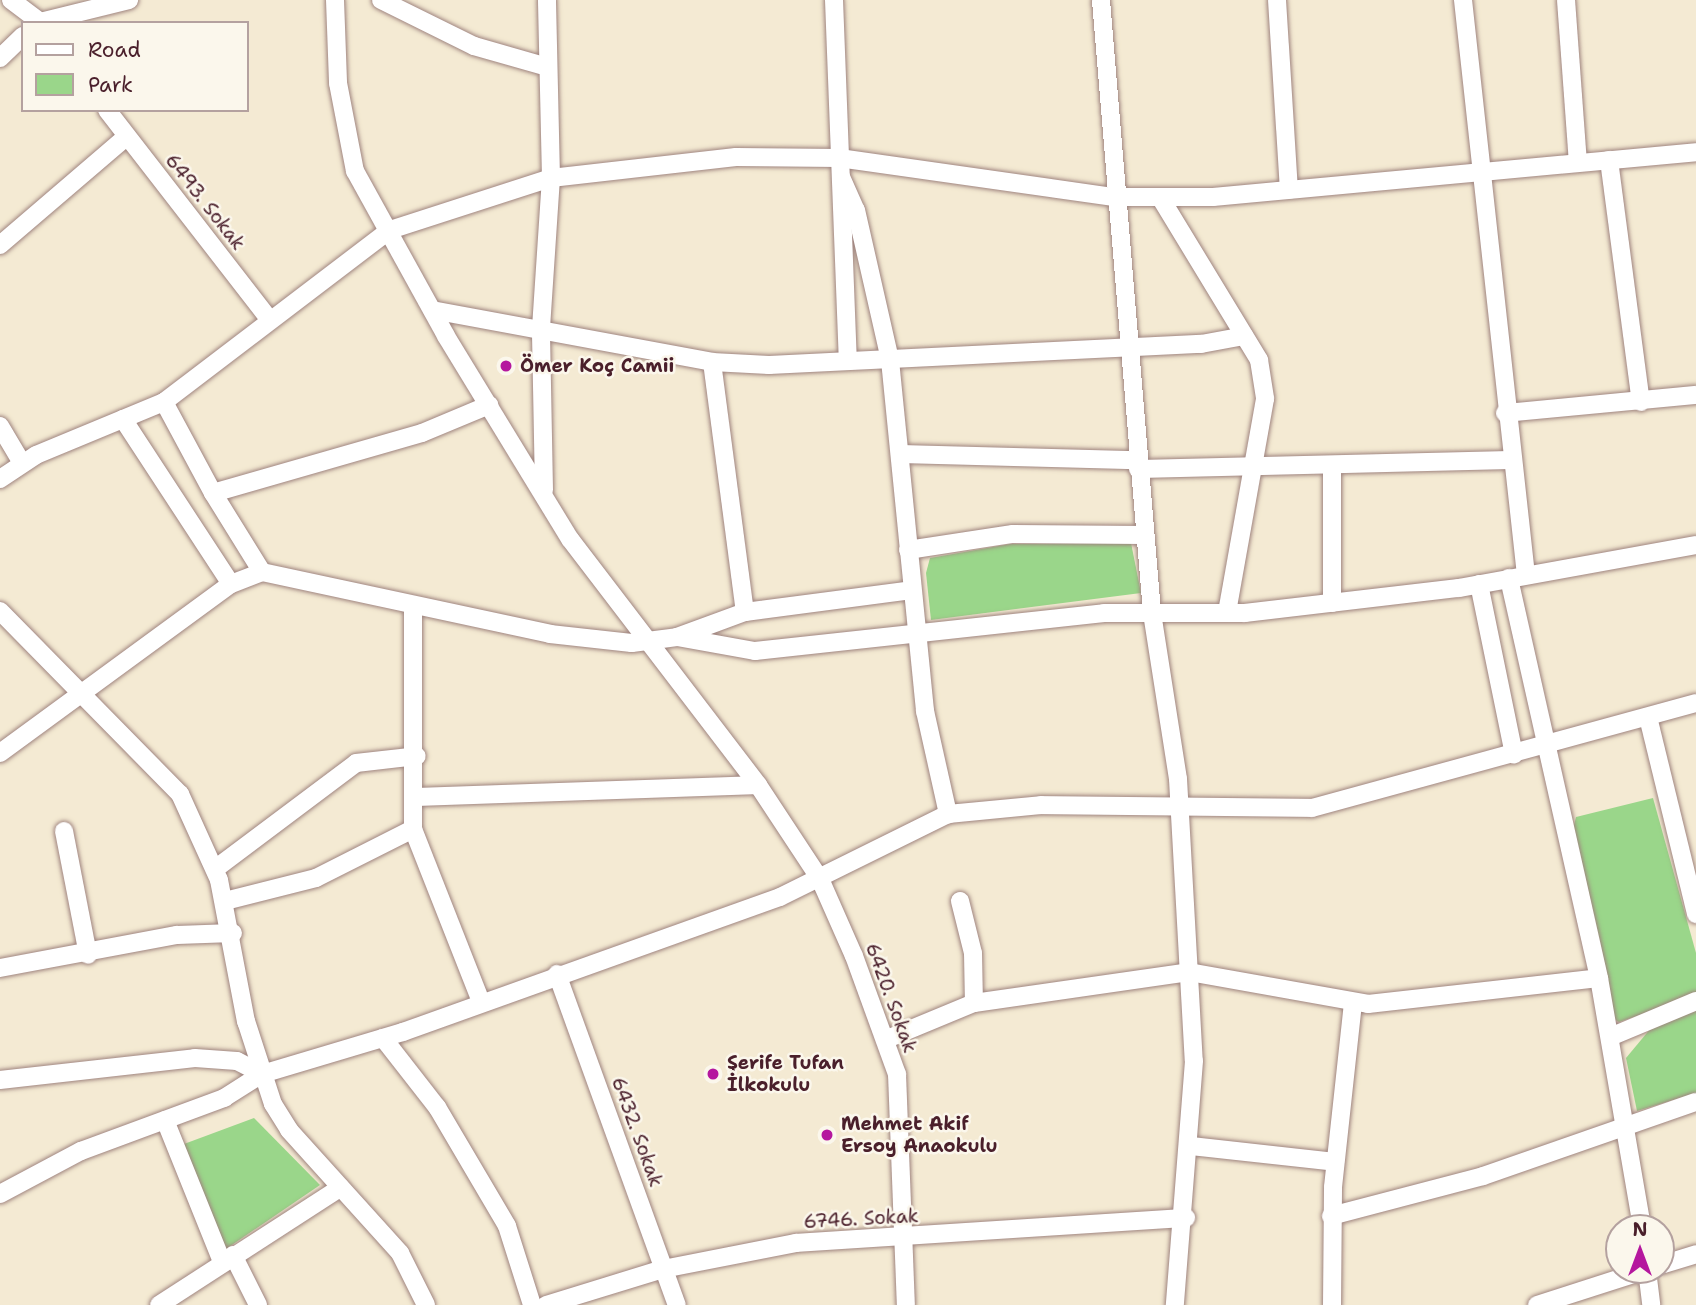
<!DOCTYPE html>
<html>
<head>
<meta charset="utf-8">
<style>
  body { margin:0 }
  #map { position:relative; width:1696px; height:1305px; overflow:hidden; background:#f4ead3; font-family:"Shantell Sans",sans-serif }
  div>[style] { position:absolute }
  .green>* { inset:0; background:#9ad68a }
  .roads { filter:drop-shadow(0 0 2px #9f847f) drop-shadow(0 0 2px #9f847f) }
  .street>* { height:18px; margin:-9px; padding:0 9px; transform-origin:9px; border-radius:9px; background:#fff }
  .dots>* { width:19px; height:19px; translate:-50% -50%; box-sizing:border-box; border:4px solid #fbf7ec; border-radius:50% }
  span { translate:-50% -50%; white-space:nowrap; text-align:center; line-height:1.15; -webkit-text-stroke:5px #fbf7ec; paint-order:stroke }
  .street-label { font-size:19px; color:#4a1f2b }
  .poi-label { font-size:19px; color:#4a1f2b; font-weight:700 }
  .left { translate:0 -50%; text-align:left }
  .legend { position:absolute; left:21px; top:21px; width:228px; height:91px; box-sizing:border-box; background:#fbf7ec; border:2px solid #b4a19f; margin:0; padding:9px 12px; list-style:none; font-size:21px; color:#4a1f2b }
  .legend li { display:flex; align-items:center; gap:14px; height:35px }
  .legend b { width:35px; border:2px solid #b4a19f }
  .north { position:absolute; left:1605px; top:1214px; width:70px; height:70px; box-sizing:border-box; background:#fbf7ec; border:2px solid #b4a19f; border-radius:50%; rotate:0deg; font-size:19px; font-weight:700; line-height:28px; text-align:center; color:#4a1f2b }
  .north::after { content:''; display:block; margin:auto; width:24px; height:32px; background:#b5179e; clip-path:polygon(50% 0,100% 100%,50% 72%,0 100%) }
</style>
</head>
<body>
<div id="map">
  <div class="green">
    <i style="clip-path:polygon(1131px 543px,1141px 593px,931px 620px,926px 573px,930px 558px,1010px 544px)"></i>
    <i style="clip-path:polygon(1653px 798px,1696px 953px,1696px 996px,1619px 1022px,1611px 1017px,1573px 829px,1576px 817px)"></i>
    <i style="clip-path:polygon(1696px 1011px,1696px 1093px,1637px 1111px,1626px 1058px,1656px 1022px)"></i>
    <i style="clip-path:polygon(254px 1118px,320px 1185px,226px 1249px,184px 1144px)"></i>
  </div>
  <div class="roads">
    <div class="street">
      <i style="left:11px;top:0;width:39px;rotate:37deg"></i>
      <i style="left:335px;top:0;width:83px;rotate:87.9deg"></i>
      <i style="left:338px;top:83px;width:90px;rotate:79.1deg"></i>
      <i style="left:355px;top:171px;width:188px;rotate:61.1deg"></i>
      <i style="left:446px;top:336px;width:238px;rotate:58.6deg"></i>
      <i style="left:570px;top:539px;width:310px;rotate:52.6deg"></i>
      <i style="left:758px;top:785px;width:113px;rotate:56.6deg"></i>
      <i style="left:820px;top:879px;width:84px;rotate:66.2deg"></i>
      <i style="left:854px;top:956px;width:126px;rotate:70deg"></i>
      <i style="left:897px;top:1074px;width:231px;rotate:87.8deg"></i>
      <i style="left:381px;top:0;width:104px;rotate:26.3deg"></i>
      <i style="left:474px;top:46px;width:76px;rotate:16deg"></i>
      <i style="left:834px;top:0;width:361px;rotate:87.8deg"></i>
      <i style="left:1101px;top:0;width:615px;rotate:85.24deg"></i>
      <i style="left:1152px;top:613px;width:168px;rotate:81.1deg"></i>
      <i style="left:1178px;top:779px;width:282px;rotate:86.8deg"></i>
      <i style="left:1194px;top:1061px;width:245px;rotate:94.5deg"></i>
      <i style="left:1277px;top:0;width:190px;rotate:86.4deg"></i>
      <i style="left:1463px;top:0;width:578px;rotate:83.75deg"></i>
      <i style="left:1566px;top:0;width:162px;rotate:85.8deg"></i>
      <i style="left:36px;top:23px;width:96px;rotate:-13.9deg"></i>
      <i style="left:0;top:58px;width:32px;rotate:-44deg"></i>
      <i style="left:107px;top:110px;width:266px;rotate:52.2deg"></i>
      <i style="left:1609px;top:160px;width:244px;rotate:82.5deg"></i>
      <i style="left:841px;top:177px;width:36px;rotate:66deg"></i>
      <i style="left:856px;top:210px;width:154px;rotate:77.2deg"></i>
      <i style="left:890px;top:360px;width:353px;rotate:84.3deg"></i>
      <i style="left:925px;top:711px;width:106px;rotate:77.4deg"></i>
      <i style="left:1160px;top:197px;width:191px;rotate:58.7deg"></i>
      <i style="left:1259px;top:360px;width:39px;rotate:81deg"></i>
      <i style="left:1265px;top:399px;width:217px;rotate:100.1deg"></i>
      <i style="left:0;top:245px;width:167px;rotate:-40.6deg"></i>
      <i style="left:432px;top:310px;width:285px;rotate:10.5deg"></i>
      <i style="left:712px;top:362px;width:57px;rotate:3deg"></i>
      <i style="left:769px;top:365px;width:433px;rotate:-2.8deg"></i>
      <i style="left:1201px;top:344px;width:44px;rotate:-10.5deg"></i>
      <i style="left:712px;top:362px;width:252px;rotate:82.5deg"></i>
      <i style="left:164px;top:402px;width:103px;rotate:61.7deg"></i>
      <i style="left:213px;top:493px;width:217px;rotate:-16deg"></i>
      <i style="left:422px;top:433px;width:73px;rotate:-22.7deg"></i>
      <i style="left:1505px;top:413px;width:192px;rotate:-5.4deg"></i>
      <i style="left:123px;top:419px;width:197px;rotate:56.8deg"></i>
      <i style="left:0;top:426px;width:43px;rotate:59.3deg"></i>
      <i style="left:900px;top:454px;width:237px;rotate:1.5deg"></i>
      <i style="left:1332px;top:465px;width:138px;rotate:90deg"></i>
      <i style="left:1138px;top:469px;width:373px;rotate:-1.4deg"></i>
      <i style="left:0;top:479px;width:43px;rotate:-33.7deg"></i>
      <i style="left:36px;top:455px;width:139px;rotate:-22.5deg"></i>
      <i style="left:164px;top:402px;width:284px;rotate:-37.3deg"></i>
      <i style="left:390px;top:230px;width:169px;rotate:-17.9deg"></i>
      <i style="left:551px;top:178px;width:186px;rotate:-6.5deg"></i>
      <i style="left:736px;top:157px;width:103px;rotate:0.6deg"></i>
      <i style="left:839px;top:158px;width:278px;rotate:8.1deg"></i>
      <i style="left:1114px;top:197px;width:99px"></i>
      <i style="left:1213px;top:197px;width:485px;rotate:-5.3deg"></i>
      <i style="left:544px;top:490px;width:162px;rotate:-91.1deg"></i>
      <i style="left:541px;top:328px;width:150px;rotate:-86.2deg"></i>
      <i style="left:551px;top:178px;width:178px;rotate:-91.3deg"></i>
      <i style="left:213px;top:493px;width:93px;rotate:58.2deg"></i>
      <i style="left:908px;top:550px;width:106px;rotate:-8.7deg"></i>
      <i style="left:1013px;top:534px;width:131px;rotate:0.4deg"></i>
      <i style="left:1479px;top:584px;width:174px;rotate:78.4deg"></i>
      <i style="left:413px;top:605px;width:224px;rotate:90deg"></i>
      <i style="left:413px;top:829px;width:186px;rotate:68.5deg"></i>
      <i style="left:0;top:611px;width:257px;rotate:45.5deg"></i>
      <i style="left:180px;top:794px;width:94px;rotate:65.6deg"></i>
      <i style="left:219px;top:880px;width:144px;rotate:79.2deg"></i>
      <i style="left:246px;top:1021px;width:87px;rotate:72deg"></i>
      <i style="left:273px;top:1104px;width:31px;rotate:58deg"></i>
      <i style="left:289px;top:1130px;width:166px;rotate:47.9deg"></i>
      <i style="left:400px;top:1253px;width:58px;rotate:63.4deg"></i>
      <i style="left:677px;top:637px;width:79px;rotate:10.2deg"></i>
      <i style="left:755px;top:651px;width:351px;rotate:-6.2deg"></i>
      <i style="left:1104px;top:613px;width:141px"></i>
      <i style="left:1245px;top:613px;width:215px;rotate:-6.7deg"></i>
      <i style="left:1459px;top:588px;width:241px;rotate:-10.3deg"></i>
      <i style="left:1648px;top:717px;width:203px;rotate:76.3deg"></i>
      <i style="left:0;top:753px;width:286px;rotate:-36.2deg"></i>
      <i style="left:231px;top:584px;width:33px;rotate:-21deg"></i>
      <i style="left:262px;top:572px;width:295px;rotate:12.1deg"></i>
      <i style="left:550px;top:634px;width:82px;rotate:6.3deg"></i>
      <i style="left:632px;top:643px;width:45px;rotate:-7.6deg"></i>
      <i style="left:677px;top:637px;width:72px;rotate:-20.2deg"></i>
      <i style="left:745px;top:612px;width:168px;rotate:-7.5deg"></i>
      <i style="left:418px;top:797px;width:340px;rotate:-2deg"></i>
      <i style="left:64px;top:831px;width:126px;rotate:79deg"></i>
      <i style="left:215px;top:869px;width:176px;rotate:-36.9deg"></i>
      <i style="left:356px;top:763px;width:61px;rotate:-6.5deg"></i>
      <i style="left:225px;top:901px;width:94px;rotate:-14.2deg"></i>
      <i style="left:316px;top:878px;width:109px;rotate:-26.8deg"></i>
      <i style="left:960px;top:901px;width:54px;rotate:76deg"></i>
      <i style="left:973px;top:953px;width:50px;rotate:88.9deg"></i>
      <i style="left:0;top:968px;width:180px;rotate:-10.6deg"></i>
      <i style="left:177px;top:935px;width:56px;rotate:-2deg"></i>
      <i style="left:557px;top:974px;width:352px;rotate:70.1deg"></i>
      <i style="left:1599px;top:978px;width:254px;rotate:80.2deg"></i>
      <i style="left:1610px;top:1037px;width:93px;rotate:-22.7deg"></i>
      <i style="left:383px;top:1038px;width:88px;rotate:52deg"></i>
      <i style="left:437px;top:1107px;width:138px;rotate:59.5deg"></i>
      <i style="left:507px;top:1226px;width:83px;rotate:72.4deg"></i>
      <i style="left:887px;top:1039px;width:94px;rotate:-22.5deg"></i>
      <i style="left:974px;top:1003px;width:217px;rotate:-8.2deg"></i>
      <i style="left:1189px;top:972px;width:182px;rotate:10.1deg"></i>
      <i style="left:1368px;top:1004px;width:232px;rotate:-6.4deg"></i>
      <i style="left:1599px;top:978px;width:410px;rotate:-102.7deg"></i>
      <i style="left:0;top:1080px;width:196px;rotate:-6.4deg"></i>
      <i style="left:195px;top:1058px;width:42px;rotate:4.1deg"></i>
      <i style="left:237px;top:1061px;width:28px;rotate:27deg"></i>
      <i style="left:165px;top:1120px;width:153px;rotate:68.1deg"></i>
      <i style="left:1191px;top:1146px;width:145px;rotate:6.3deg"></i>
      <i style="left:0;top:1194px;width:92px;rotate:-28deg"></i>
      <i style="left:81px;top:1151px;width:153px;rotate:-20.3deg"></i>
      <i style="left:224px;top:1098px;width:45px;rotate:-32.3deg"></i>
      <i style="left:262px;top:1074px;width:147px;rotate:-16.6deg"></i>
      <i style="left:403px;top:1032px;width:400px;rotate:-19.7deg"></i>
      <i style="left:780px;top:897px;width:187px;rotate:-26.3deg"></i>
      <i style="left:948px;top:814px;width:93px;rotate:-5.5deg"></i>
      <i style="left:1041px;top:805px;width:271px;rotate:0.6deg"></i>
      <i style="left:1312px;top:808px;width:398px;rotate:-15.3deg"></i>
      <i style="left:1331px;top:1216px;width:157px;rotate:-14.7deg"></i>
      <i style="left:1483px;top:1176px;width:225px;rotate:-19.2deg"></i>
      <i style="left:233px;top:1255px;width:56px;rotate:63.4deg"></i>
      <i style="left:1661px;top:1265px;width:37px;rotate:-17deg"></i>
      <i style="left:1647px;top:1270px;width:35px;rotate:83deg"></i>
      <i style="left:159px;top:1305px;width:216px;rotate:-32.9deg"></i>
      <i style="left:546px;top:1305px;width:122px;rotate:-17.1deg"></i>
      <i style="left:663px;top:1269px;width:136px;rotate:-11.1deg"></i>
      <i style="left:796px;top:1243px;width:391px;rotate:-3.7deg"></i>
      <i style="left:1332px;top:1305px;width:118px;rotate:-89.5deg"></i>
      <i style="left:1333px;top:1187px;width:185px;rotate:-83.8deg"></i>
      <i style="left:1537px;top:1305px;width:114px;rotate:-17.8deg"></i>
    </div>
  </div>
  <div class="dots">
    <i style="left:506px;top:366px;background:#b5179e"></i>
    <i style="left:713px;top:1074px;background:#b5179e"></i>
    <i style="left:827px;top:1135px;background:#b5179e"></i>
  </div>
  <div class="street-label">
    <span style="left:205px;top:202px;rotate:52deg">6493. Sokak</span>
    <span style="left:891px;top:998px;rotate:70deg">6420. Sokak</span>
    <span style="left:637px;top:1132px;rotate:70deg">6432. Sokak</span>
    <span style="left:861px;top:1219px;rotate:-3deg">6746. Sokak</span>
  </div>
  <div class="poi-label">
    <span class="left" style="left:520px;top:366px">Ömer Koç Camii</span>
    <span class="left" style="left:727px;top:1074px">Şerife Tufan<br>İlkokulu</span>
    <span class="left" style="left:841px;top:1135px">Mehmet Akif<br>Ersoy Anaokulu</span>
  </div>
  <ul class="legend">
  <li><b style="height:9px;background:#fff"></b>Road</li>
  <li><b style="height:19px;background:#9ad68a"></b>Park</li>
  </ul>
  <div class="north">N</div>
</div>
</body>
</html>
